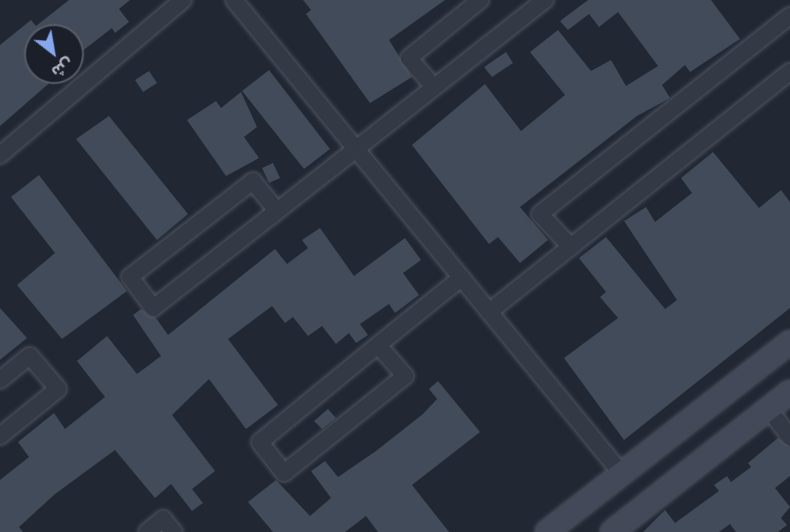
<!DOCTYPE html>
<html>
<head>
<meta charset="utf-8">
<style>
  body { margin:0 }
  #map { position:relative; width:790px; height:532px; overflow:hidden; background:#212834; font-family:Poppins,"Noto Sans Arabic",sans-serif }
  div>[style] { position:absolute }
  .building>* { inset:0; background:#424b59 }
  .roads { filter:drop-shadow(0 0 2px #4f5560) drop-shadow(0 0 2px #4f5560) }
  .street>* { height:16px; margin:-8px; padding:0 8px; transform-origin:8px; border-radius:8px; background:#343a45 }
  .secondary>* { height:22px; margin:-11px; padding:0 11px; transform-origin:11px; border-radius:11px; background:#434958 }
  span { translate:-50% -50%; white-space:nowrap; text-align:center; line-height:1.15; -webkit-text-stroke:5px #1a1f2a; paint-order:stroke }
  .north { position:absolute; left:24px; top:24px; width:60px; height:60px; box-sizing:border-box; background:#1a1f2a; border:2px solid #565b67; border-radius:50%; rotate:149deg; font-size:16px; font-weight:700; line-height:24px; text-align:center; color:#afb5c2 }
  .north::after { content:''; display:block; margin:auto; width:21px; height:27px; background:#88a8ee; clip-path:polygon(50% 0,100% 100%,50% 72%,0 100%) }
</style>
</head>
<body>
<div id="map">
  <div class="building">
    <i style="clip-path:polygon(69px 0,130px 0,119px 9px,129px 22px,115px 33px,112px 28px,72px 59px,72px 36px,36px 36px,36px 72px,62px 72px,0 126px,0 45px,31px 20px,36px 26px)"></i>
    <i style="clip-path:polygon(303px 0,445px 0,389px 40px,412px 77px,370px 103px,306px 14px,311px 10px)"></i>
    <i style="clip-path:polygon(588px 0,711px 0,740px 39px,690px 72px,685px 65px,662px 85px,670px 98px,637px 116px,520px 207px,548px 240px,520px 263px,498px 237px,489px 244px,412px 145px,485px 84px,521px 131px,565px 95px,530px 52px,558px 30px,591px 71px,611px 60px,626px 86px,658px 66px,618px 12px,599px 27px,589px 14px,568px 30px,560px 21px)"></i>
    <i style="clip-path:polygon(506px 52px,513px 63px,492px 77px,484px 67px)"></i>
    <i style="clip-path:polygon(269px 70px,330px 149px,304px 169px,242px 91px)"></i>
    <i style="clip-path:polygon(149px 71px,157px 83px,143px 92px,135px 80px)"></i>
    <i style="clip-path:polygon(241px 92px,257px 127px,244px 137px,259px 158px,226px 176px,187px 120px,216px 101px,221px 108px)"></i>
    <i style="clip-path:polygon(109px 116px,188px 214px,157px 240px,76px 139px)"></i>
    <i style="clip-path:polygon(713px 152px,759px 208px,781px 190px,790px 202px,790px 308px,624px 440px,564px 358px,618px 318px,600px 297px,606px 292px,579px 258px,606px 237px,665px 309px,677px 300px,624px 221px,646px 207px,655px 222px,692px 193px,681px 178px)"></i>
    <i style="clip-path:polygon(273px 163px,280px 178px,269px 183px,262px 168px)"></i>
    <i style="clip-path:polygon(39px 175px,127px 291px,62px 339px,17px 285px,55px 253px,11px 197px)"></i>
    <i style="clip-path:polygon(320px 228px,354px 276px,405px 238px,421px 260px,403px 273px,419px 295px,395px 313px,389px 304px,360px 324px,368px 335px,356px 343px,349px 333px,336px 344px,322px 326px,308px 336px,293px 317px,285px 323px,272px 306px,228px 339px,278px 405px,246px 429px,209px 379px,172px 415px,215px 471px,192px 489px,203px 503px,192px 511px,171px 484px,155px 498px,115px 450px,55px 494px,19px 527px,23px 532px,0 532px,0 480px,29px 457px,18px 442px,54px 413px,65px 429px,105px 397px,77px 361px,107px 336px,137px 374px,161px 356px,133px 315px,141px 309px,156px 318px,168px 335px,275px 249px,287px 264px,308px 248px,302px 240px)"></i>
    <i style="clip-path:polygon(0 308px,27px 338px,0 360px)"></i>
    <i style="clip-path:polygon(438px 381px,480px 432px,412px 485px,449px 532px,378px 532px,366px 516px,345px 532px,273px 532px,248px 502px,276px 480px,310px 516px,331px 498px,311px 471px,325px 461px,338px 477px,376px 451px,423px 414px,437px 399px,429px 389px)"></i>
    <i style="clip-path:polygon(328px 409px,336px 418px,322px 429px,314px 421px)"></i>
    <i style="clip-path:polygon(778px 438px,790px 447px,790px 476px,775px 488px,790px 507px,781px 518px,787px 525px,778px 532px,736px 532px,730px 524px,719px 532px,643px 532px,665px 510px,675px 523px,719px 491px,714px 485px,727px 476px,731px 482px,751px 467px,748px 463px)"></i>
  </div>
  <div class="roads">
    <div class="street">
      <i style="left:234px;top:0;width:613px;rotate:50.7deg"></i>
      <i style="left:434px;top:87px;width:38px;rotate:-131deg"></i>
      <i style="left:409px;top:58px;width:92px;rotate:-39.2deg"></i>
      <i style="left:0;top:155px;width:240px;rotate:-40.3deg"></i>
      <i style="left:277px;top:211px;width:38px;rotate:-129deg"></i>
      <i style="left:253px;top:181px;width:156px;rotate:142deg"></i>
      <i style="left:130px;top:277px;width:39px;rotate:53deg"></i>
      <i style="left:153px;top:308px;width:157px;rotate:-38deg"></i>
      <i style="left:277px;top:211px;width:100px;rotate:-38.1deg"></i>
      <i style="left:356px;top:149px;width:241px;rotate:-38.3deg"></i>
      <i style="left:571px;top:247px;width:45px;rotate:-133.2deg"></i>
      <i style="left:540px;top:214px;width:319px;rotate:-38.4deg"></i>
      <i style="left:489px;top:312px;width:385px;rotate:-38.6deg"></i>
      <i style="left:378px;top:345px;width:41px;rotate:48.9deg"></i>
      <i style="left:405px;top:376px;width:155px;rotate:141.3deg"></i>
      <i style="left:284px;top:473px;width:39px;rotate:-128deg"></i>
      <i style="left:260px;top:442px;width:153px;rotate:-39.4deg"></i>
      <i style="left:378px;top:345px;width:107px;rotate:-38.9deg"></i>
      <i style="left:0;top:380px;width:38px;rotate:-39deg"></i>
      <i style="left:30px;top:356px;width:43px;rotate:49.7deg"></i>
      <i style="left:58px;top:389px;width:75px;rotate:141deg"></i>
      <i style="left:768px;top:408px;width:36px;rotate:53deg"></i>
      <i style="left:147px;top:532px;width:21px;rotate:-39deg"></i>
      <i style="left:163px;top:519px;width:17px;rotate:50deg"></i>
    </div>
    <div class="secondary">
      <i style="left:547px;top:532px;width:308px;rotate:-38deg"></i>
      <i style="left:612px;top:532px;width:226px;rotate:-38.2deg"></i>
    </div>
  </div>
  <div class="north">ش</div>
</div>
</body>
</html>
